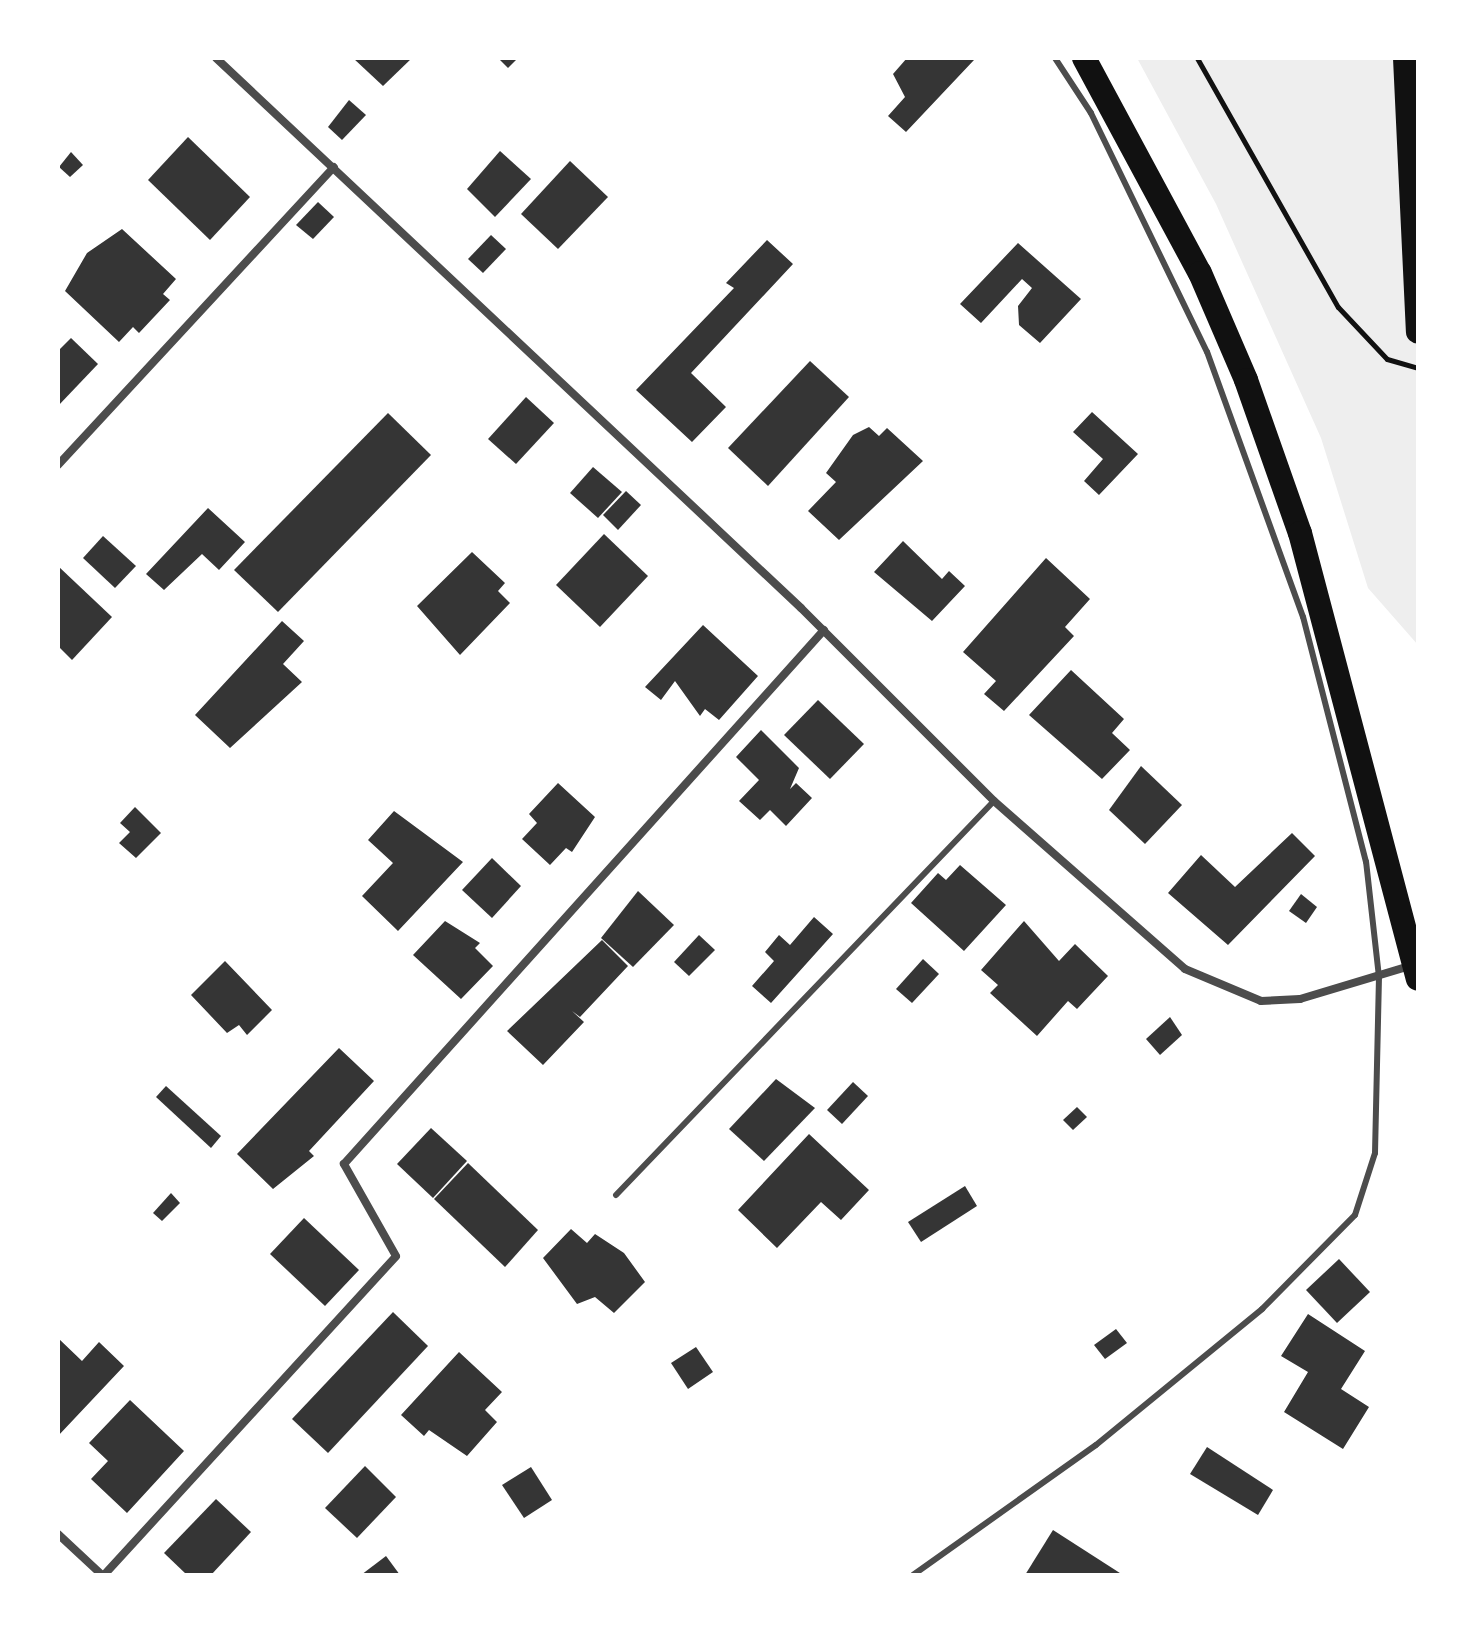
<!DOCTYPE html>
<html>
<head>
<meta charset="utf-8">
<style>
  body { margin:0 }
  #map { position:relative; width:1476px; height:1633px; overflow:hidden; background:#fff; font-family:"Roboto Condensed",sans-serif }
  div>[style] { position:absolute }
  .green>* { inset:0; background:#eee }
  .building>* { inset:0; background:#353535 }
  .path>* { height:5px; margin:-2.5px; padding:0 2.5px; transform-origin:2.5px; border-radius:2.5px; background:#111 }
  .service>* { height:6px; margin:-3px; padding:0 3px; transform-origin:3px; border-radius:3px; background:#4c4c4c }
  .minor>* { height:8px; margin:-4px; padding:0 4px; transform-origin:4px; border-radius:4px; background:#4c4c4c }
  .motorway>* { height:24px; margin:-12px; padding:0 12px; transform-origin:12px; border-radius:12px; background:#111 }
  span { translate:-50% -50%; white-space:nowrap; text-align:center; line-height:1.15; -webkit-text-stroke:8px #fff; paint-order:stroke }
  .frame { position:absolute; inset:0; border:60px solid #fff; pointer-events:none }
</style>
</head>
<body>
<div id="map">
  <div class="green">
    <i style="clip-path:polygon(1137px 58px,1418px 58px,1418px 645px,1368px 588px,1321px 438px,1216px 204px)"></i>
  </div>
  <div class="building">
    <i style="clip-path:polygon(353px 58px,412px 58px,383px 86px)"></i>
    <i style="clip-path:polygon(498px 58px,518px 58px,508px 68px)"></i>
    <i style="clip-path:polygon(907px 58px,974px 60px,906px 132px,888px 116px,905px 97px,893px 74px)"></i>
    <i style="clip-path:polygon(349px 100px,366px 115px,342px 140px,328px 127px)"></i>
    <i style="clip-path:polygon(188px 137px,250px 197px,210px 240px,148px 180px)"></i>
    <i style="clip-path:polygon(500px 151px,531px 179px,495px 217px,467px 189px)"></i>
    <i style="clip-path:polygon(71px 152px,83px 165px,70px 177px,59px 167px)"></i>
    <i style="clip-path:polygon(570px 161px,608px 197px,558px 249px,521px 214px)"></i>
    <i style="clip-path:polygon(318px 202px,334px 217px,313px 239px,296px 225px)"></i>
    <i style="clip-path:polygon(122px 229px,176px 279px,163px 294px,170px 300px,139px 333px,133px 327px,119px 342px,65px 291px,87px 253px)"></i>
    <i style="clip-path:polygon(491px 235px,506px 249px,483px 273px,468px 259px)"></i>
    <i style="clip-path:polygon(767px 240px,793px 264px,691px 373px,726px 407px,692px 442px,636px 390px,734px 288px,726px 283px)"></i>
    <i style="clip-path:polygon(1018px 243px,1081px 299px,1040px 343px,1019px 325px,1018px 306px,1032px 288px,1022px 279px,981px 323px,960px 304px)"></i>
    <i style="clip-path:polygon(71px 338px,98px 364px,58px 406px,58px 351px)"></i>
    <i style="clip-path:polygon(810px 361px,849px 397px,768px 486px,728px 448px)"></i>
    <i style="clip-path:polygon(526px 397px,554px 423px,516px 464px,488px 439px)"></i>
    <i style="clip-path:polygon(1092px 412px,1138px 454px,1099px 495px,1084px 481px,1103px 459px,1073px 432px)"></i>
    <i style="clip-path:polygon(388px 413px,431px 455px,278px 612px,234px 570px)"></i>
    <i style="clip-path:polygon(869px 427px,879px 436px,887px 428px,923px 461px,839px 540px,808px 511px,836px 482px,826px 473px,853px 435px)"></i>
    <i style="clip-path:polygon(593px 467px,622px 492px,598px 518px,570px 493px)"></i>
    <i style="clip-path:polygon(626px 491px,641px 505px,618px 530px,603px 515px)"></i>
    <i style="clip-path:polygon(208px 508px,245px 542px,219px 570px,202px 554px,164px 590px,146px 574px)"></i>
    <i style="clip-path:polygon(604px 534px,648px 576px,600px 627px,556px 585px)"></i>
    <i style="clip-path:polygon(103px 536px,136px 566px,115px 588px,83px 558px)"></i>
    <i style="clip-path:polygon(903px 541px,942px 579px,949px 571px,965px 586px,932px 621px,874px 572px)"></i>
    <i style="clip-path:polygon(472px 552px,505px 583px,498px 591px,510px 603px,460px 655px,417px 606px)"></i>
    <i style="clip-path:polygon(1046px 558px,1090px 599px,1065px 627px,1074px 636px,1004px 711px,984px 694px,996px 681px,963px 652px)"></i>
    <i style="clip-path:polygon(58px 566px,112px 617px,72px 660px,58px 646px)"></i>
    <i style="clip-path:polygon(282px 621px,304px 641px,283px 664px,302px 682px,230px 748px,195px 715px)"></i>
    <i style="clip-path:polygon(703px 625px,758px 676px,719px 720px,705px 709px,700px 716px,675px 681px,661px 700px,645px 687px)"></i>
    <i style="clip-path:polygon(1071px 670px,1124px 719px,1112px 733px,1130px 750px,1102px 779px,1029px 715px)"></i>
    <i style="clip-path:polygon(818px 700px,864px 744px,830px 779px,784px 735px)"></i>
    <i style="clip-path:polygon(761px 730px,799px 768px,790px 789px,796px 783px,812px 798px,786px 826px,770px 810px,760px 820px,739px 801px,759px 780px,736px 757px)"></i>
    <i style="clip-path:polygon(1141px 766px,1182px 805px,1145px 844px,1109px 810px)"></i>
    <i style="clip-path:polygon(558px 783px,595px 817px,572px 852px,566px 848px,550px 865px,522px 839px,537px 823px,529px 814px)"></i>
    <i style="clip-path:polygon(135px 807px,161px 833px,136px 858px,119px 843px,130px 832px,120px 823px)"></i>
    <i style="clip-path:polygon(394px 811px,463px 862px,398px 931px,362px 896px,393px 863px,368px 840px)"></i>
    <i style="clip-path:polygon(1292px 833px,1315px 856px,1228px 945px,1168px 893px,1201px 855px,1235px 887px)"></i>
    <i style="clip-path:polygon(492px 858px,521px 886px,492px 918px,462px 890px)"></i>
    <i style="clip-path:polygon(960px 865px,1006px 905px,964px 951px,911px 903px,938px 873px,946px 880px)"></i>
    <i style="clip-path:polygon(638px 891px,674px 925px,633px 967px,601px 938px)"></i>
    <i style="clip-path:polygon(1301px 894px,1317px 907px,1306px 923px,1289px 911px)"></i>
    <i style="clip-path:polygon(814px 917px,833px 934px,771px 1003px,752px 986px,774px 961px,765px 952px,779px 935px,790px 945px)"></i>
    <i style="clip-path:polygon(445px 921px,480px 943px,475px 948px,493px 966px,461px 999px,413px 955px)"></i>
    <i style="clip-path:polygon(1024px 921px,1059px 961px,1075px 944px,1108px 976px,1077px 1009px,1068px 1001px,1037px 1036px,990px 993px,998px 985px,981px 970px)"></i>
    <i style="clip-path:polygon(699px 935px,715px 950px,689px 976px,674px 962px)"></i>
    <i style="clip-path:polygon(602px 940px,628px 966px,580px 1017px,572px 1011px,584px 1022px,543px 1065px,507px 1031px)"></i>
    <i style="clip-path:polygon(923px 959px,939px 974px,912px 1003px,896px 989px)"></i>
    <i style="clip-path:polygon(225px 961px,272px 1010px,247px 1035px,239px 1025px,227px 1033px,191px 995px)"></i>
    <i style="clip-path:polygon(1170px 1017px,1182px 1035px,1160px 1055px,1146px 1039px)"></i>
    <i style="clip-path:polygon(339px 1048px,374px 1081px,309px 1151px,314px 1156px,273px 1189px,237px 1154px)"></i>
    <i style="clip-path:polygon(776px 1079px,815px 1108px,764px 1161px,729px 1129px)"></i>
    <i style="clip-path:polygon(853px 1082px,868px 1096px,842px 1124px,827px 1110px)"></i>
    <i style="clip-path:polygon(166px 1086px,221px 1136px,211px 1148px,156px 1097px)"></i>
    <i style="clip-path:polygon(1077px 1107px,1087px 1117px,1073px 1130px,1063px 1120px)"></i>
    <i style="clip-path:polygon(431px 1128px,467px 1161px,433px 1198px,397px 1164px)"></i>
    <i style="clip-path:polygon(809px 1134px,869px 1190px,841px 1220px,821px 1202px,777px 1248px,738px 1210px)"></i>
    <i style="clip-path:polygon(468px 1163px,538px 1230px,505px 1267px,434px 1199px)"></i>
    <i style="clip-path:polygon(965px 1186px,977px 1206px,921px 1242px,908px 1222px)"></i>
    <i style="clip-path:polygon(171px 1193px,180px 1203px,162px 1221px,153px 1213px)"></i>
    <i style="clip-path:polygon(304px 1218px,359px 1270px,325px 1306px,270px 1254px)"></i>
    <i style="clip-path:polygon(571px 1229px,587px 1243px,595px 1234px,624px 1253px,645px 1282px,614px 1313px,595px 1297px,577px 1304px,543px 1258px)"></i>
    <i style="clip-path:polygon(1339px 1259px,1370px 1292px,1337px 1323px,1306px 1290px)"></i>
    <i style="clip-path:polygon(393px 1312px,428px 1346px,328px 1453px,292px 1419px)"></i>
    <i style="clip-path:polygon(1308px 1314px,1365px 1351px,1341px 1389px,1369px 1407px,1343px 1449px,1284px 1412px,1308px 1372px,1281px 1356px)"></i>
    <i style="clip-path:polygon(1116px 1329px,1127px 1343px,1105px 1359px,1094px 1345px)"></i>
    <i style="clip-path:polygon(58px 1338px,82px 1361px,99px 1342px,124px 1366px,58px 1436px)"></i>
    <i style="clip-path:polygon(696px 1347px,713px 1372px,688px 1389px,671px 1363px)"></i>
    <i style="clip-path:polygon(459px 1352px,502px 1392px,485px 1410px,497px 1422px,467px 1456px,429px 1430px,424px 1436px,401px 1415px)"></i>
    <i style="clip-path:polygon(130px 1400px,184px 1451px,127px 1513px,91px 1479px,108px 1461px,89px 1443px)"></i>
    <i style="clip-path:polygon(1207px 1447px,1273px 1490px,1258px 1515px,1190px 1474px)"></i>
    <i style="clip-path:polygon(365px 1466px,396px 1497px,357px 1538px,325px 1508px)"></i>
    <i style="clip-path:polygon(531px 1467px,552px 1500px,524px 1518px,502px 1485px)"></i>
    <i style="clip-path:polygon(216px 1499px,251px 1532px,211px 1575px,187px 1575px,164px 1553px)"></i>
    <i style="clip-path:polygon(1053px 1530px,1123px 1575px,1025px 1575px)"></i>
    <i style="clip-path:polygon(386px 1556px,400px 1575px,361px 1575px)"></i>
  </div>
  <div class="path">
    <i style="left:1197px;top:58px;width:286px;rotate:60.5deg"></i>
    <i style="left:1338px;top:307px;width:71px;rotate:46.7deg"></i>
    <i style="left:1387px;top:359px;width:32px;rotate:16deg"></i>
  </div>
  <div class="service">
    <i style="left:616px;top:1195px;width:546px;rotate:-46.19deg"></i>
    <i style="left:913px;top:1575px;width:224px;rotate:-35.4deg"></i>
    <i style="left:1096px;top:1445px;width:215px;rotate:-39.3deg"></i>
    <i style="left:1262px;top:1309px;width:132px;rotate:-45.3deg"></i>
    <i style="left:1355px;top:1215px;width:65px;rotate:-72.1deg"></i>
    <i style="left:1375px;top:1153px;width:176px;rotate:-88.7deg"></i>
    <i style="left:1379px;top:977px;width:116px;rotate:-96.4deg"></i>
    <i style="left:1366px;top:862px;width:253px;rotate:-104.4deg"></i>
    <i style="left:1303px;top:617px;width:282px;rotate:-109.9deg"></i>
    <i style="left:1207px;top:352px;width:266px;rotate:-115.9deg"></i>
    <i style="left:1091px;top:113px;width:66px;rotate:-123.2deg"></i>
  </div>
  <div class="minor">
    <i style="left:216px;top:58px;width:803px;rotate:43.23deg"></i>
    <i style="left:801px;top:608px;width:273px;rotate:45deg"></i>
    <i style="left:994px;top:801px;width:254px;rotate:41.3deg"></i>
    <i style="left:1185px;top:969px;width:82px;rotate:22.8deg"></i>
    <i style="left:1261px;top:1001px;width:39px;rotate:-3deg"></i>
    <i style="left:1300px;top:999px;width:115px;rotate:-16.7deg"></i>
    <i style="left:58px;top:465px;width:406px;rotate:-47.2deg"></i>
    <i style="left:58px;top:1534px;width:60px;rotate:43deg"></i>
    <i style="left:104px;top:1575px;width:432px;rotate:-47.5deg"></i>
    <i style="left:396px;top:1256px;width:106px;rotate:-119.5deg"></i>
    <i style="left:344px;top:1164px;width:718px;rotate:-48.05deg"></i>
  </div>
  <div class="motorway">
    <i style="left:1084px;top:58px;width:244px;rotate:61.7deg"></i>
    <i style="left:1200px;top:273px;width:116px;rotate:66.7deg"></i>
    <i style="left:1246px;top:380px;width:162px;rotate:70.6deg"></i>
    <i style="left:1300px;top:533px;width:461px;rotate:75.2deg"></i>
    <i style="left:1405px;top:58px;width:274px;rotate:87.3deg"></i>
  </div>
  <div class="frame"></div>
</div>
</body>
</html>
